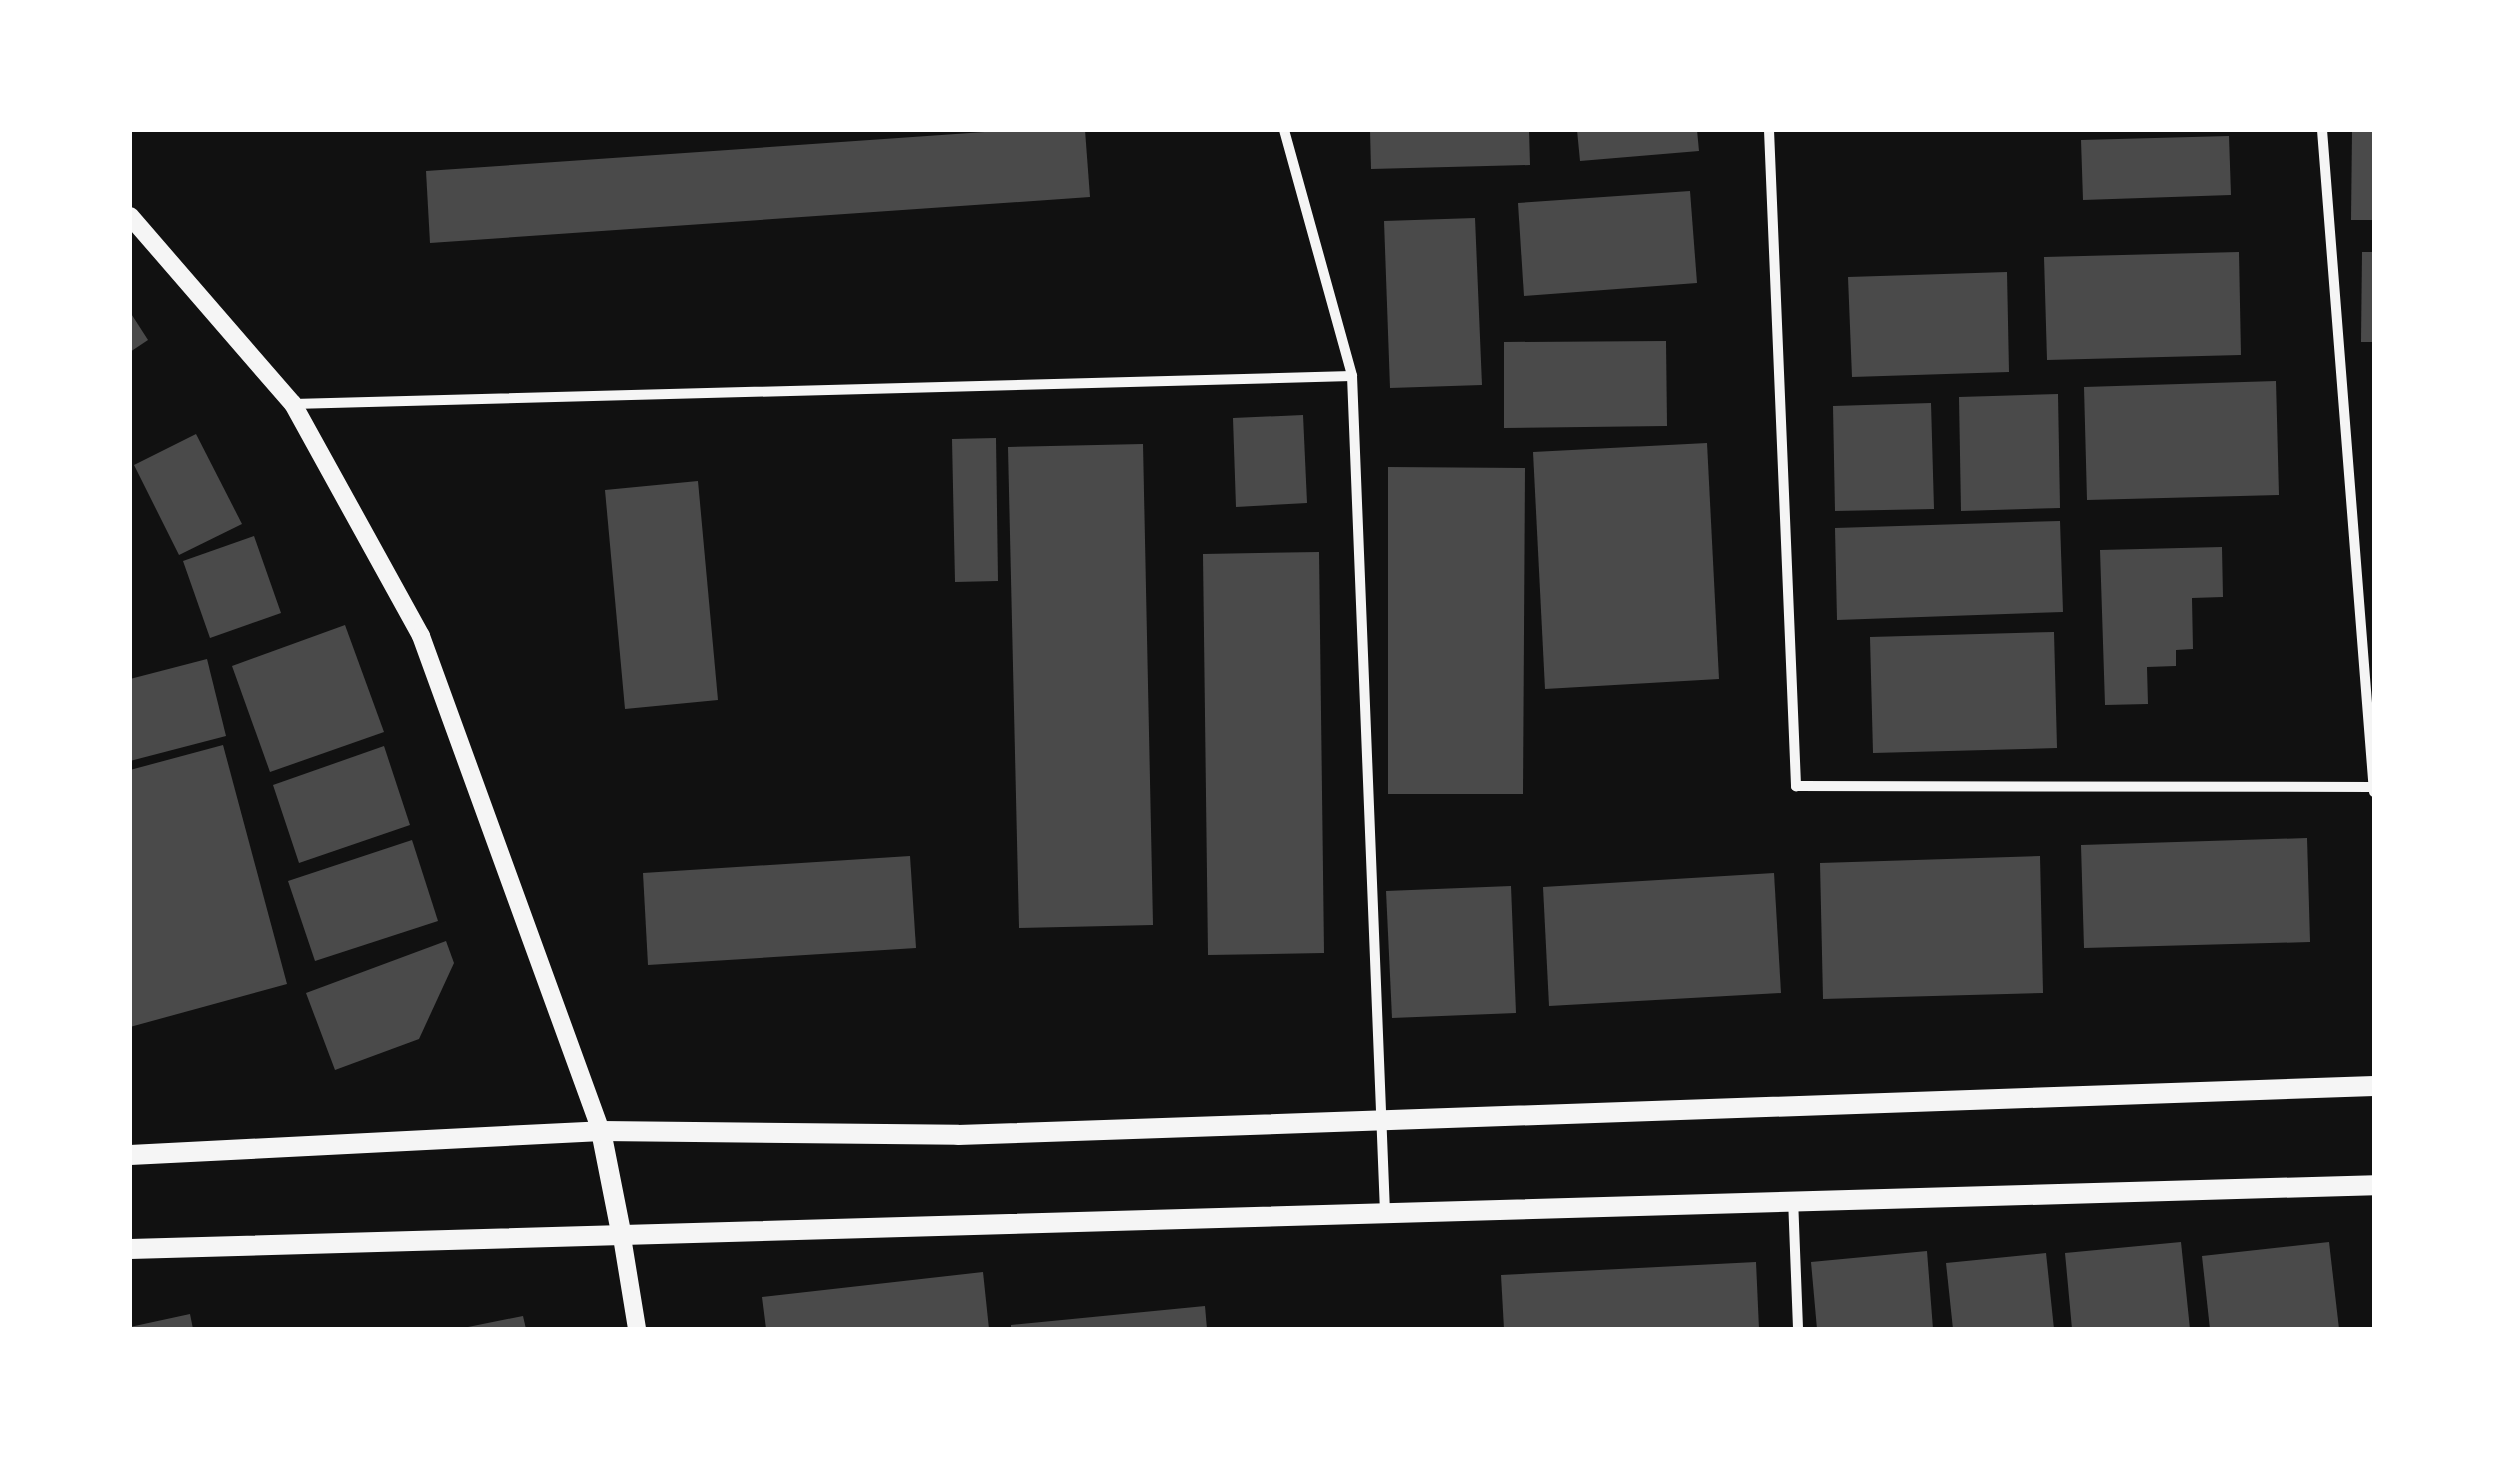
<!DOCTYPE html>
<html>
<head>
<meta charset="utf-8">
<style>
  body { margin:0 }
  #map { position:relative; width:2504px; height:1459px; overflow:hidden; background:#111; font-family:"Public Sans",sans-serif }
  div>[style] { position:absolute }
  .building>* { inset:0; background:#4a4a4a }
  .minor>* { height:10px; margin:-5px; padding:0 5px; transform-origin:5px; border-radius:5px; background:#f5f5f5 }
  .tertiary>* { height:18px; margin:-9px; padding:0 9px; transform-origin:9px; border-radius:9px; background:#f5f5f5 }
  .secondary>* { height:20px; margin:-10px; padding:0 10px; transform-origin:10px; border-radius:10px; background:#f5f5f5 }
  span { translate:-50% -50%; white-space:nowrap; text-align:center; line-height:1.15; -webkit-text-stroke:9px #fff; paint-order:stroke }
  .frame { position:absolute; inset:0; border:132px solid #fff; pointer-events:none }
</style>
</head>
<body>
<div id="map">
  <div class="building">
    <i style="clip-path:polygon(1013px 130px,1085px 130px,1090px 197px,430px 243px,426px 171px)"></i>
    <i style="clip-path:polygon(1370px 130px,1529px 130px,1530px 165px,1371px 169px)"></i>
    <i style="clip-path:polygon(1577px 130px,1697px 130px,1699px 151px,1580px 161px)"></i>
    <i style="clip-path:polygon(2352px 130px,2374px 130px,2374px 220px,2351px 220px)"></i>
    <i style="clip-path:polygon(2229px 136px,2231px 195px,2083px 200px,2081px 140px)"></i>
    <i style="clip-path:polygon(1690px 191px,1697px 283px,1524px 296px,1518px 203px)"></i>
    <i style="clip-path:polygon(1475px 218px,1482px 385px,1390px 388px,1384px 221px)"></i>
    <i style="clip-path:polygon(2239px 252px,2241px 355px,2047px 360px,2044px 257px)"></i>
    <i style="clip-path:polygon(2362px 252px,2374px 252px,2374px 342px,2361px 342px)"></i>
    <i style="clip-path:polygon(2007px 272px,2009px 372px,1852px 377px,1848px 277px)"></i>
    <i style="clip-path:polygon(130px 312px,148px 340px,130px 352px)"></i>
    <i style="clip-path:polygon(1666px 341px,1667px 426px,1504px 428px,1504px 342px)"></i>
    <i style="clip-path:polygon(2276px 381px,2279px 495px,2087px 500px,2084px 387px)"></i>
    <i style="clip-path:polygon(2058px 394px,2060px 508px,1961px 511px,1959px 397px)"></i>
    <i style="clip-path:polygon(1931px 403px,1934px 509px,1835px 511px,1833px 406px)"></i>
    <i style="clip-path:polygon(1303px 415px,1307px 503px,1236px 507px,1233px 418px)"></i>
    <i style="clip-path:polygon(196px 434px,242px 524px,179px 555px,134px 465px)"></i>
    <i style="clip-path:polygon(996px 438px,998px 581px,955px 582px,952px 439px)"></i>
    <i style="clip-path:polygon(1707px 443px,1719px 679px,1545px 689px,1533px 452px)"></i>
    <i style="clip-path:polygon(1143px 444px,1153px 925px,1019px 928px,1008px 447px)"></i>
    <i style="clip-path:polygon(1388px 467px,1525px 468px,1523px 794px,1388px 794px)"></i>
    <i style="clip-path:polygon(698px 481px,718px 700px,625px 709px,605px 490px)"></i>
    <i style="clip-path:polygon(2060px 521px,2063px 612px,1837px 620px,1835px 528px)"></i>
    <i style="clip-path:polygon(254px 536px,281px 613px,210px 638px,183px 561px)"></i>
    <i style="clip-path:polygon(2222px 547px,2223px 597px,2192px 598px,2193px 649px,2176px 650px,2176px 666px,2147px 667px,2148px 704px,2105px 705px,2100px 550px)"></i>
    <i style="clip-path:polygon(1319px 552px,1324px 953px,1208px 955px,1203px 554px)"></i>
    <i style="clip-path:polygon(345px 625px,384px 732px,270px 772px,232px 666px)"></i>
    <i style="clip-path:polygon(2054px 632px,2057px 748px,1873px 753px,1870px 637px)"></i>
    <i style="clip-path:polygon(207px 659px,226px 736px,130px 761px,130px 679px)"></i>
    <i style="clip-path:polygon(223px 745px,287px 984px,130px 1027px,130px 770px)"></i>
    <i style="clip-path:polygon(384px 746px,410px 825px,299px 863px,273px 785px)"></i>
    <i style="clip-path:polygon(2307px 838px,2310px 942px,2084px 948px,2081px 845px)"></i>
    <i style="clip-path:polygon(412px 840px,438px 921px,315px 961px,288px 881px)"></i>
    <i style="clip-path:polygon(910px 856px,916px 948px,648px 965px,643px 873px)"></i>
    <i style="clip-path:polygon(2040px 856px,2043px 993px,1823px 999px,1820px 863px)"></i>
    <i style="clip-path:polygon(1774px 873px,1781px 993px,1549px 1006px,1543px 887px)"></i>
    <i style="clip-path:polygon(1511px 886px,1516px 1013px,1392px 1018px,1386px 891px)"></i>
    <i style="clip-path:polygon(446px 941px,454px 963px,419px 1039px,335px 1070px,306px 993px)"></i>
    <i style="clip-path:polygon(2181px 1242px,2190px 1329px,2072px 1329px,2065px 1253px)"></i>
    <i style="clip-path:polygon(2329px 1242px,2339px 1329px,2210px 1329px,2202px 1256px)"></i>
    <i style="clip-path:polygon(1927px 1251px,1933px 1329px,1817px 1329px,1811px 1262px)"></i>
    <i style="clip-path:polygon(2046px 1253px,2054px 1329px,1953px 1329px,1946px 1263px)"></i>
    <i style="clip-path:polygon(1756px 1262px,1759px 1329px,1504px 1329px,1501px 1275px)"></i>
    <i style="clip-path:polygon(983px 1272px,989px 1329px,766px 1329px,762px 1297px)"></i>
    <i style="clip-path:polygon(1205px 1306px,1207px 1329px,1011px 1329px,1011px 1325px)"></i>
    <i style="clip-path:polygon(190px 1314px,193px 1329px,130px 1329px,130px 1327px)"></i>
    <i style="clip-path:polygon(523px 1316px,526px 1329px,468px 1329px,468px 1327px)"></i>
  </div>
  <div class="minor">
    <i style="left:1284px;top:130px;width:255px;rotate:74.5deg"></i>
    <i style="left:1352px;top:376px;width:839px;rotate:87.74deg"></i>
    <i style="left:1769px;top:130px;width:657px;rotate:87.64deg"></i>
    <i style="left:1796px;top:786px;width:577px;rotate:0.1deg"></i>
    <i style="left:2322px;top:130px;width:664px;rotate:85.51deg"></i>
    <i style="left:293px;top:404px;width:1059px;rotate:-1.51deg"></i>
    <i style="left:1793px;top:1198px;width:131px;rotate:87.8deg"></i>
  </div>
  <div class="tertiary">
    <i style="left:130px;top:216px;width:249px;rotate:49.1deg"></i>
    <i style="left:293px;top:404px;width:265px;rotate:61.1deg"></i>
    <i style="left:421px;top:636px;width:527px;rotate:70.02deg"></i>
    <i style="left:622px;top:1237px;width:93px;rotate:80.7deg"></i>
  </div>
  <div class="secondary">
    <i style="left:601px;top:1131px;width:108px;rotate:78.8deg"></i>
    <i style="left:130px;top:1155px;width:472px;rotate:-2.9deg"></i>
    <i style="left:601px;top:1131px;width:357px;rotate:0.6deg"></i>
    <i style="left:958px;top:1135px;width:1417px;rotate:-1.98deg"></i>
    <i style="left:130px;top:1249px;width:2245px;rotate:-1.63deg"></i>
  </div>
  <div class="frame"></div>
</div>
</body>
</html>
